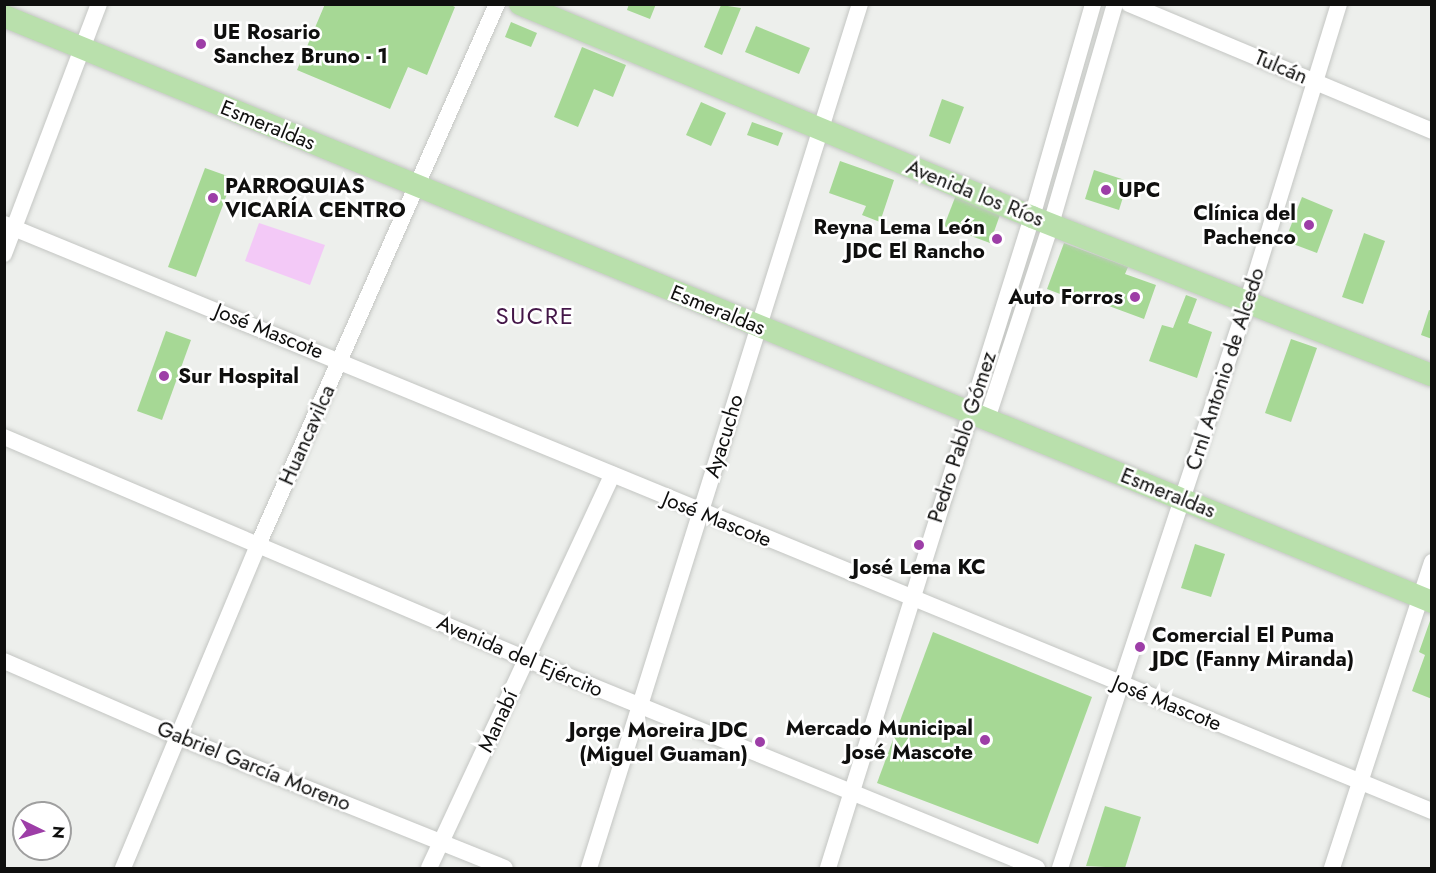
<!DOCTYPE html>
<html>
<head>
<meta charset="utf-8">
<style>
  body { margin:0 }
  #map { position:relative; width:1436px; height:873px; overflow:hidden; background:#edefec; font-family:Jost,sans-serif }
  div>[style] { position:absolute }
  .green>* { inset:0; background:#f3c9f7 }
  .building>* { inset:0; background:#a6d895 }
  .roads { filter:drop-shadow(0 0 2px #c4c6c3) drop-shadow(0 0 2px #c4c6c3) }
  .minor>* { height:16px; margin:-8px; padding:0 8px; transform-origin:8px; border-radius:8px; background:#fff }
  .major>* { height:22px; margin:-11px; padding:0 11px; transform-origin:11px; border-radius:11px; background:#b9e0ac }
  .dots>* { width:16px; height:16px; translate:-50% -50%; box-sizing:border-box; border:3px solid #fff; border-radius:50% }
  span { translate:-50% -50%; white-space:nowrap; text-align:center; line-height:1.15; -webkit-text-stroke:5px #fff; paint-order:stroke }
  .poi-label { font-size:21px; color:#0f0f0e; font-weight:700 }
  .left { translate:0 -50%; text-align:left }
  .right { translate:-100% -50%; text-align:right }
  .street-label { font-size:21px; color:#0f0f0e }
  .quarter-label { font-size:24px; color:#441648; letter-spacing:1.5px }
  .frame { position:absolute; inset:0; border:6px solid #0f0f0e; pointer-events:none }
  .north { position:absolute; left:12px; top:801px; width:60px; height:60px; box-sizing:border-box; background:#fff; border:2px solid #9f9f9f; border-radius:50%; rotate:95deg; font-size:16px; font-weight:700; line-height:24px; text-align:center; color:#0f0f0e }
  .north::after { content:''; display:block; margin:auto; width:21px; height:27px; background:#9d3ea7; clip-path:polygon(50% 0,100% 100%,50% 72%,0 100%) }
</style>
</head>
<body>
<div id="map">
  <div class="green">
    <i style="clip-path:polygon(259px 223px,325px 245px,310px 285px,245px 261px)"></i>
  </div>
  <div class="building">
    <i style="clip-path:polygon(325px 4px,449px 4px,455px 7px,427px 75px,408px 67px,390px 109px,297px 70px)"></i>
    <i style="clip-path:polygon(629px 4px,656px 4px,650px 19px,627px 10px)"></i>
    <i style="clip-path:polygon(721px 5px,741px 8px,722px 55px,704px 47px)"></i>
    <i style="clip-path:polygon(511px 22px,537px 33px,531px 47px,505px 37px)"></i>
    <i style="clip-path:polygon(756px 26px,810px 48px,799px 74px,745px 52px)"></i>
    <i style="clip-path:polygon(582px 47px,626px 65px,613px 97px,594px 89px,578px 127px,554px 117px)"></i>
    <i style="clip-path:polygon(942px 99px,964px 107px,950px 144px,929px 136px)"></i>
    <i style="clip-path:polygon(701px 102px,726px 113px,711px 146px,686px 135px)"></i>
    <i style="clip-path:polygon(752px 122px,783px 133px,778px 146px,747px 135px)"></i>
    <i style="clip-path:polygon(840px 161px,894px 180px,880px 222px,862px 215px,866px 206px,829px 193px)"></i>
    <i style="clip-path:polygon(205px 168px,233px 178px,196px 277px,168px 267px)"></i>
    <i style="clip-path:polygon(1094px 170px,1128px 181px,1119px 210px,1085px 199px)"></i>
    <i style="clip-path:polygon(956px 195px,1001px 212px,990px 243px,944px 226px)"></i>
    <i style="clip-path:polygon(1302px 197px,1333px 210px,1317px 253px,1285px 241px)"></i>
    <i style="clip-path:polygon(1364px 233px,1385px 241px,1363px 304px,1342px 297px)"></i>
    <i style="clip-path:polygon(1064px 243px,1128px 267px,1125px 274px,1156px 285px,1144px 319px,1090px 299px,1089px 305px,1047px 289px)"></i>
    <i style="clip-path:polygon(1186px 295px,1197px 299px,1188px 323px,1212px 332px,1197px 378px,1149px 361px,1162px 325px,1173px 328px)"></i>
    <i style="clip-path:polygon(1429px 310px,1432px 311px,1432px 339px,1421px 335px)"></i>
    <i style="clip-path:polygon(166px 331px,191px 340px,162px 420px,137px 411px)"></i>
    <i style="clip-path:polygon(1291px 339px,1317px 348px,1291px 422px,1265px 413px)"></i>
    <i style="clip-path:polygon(1195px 544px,1225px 554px,1211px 597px,1181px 588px)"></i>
    <i style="clip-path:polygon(1431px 618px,1432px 618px,1432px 699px,1412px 691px,1425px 655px,1419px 652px)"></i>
    <i style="clip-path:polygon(933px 632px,1092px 697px,1038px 844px,877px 783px)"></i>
    <i style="clip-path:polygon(1105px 806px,1141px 817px,1125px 868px,1086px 866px)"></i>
  </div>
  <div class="roads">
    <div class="minor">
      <i style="left:1129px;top:4px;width:329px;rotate:22.7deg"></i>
      <i style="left:4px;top:224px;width:1544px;rotate:22.35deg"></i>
      <i style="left:4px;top:254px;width:267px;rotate:-69.2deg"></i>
      <i style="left:987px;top:419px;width:205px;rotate:-71.8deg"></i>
      <i style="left:1051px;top:224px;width:229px;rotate:-73.8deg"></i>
      <i style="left:4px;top:437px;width:567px;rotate:23.04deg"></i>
      <i style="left:526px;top:659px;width:552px;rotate:22.24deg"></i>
      <i style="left:4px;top:661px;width:191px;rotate:23.5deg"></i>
      <i style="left:179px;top:737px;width:351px;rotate:21.9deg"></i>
      <i style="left:123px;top:868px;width:350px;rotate:-67.3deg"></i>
      <i style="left:258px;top:545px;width:591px;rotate:-66.17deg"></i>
      <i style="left:429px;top:868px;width:434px;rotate:-65deg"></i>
      <i style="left:589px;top:868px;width:906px;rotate:-72.59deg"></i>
      <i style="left:828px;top:868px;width:682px;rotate:-72.6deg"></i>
      <i style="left:1032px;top:217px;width:222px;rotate:-74deg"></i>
      <i style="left:1060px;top:868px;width:595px;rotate:-71.69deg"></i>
      <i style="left:1247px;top:303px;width:313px;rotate:-72.9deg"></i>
      <i style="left:1332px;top:868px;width:322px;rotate:-71.9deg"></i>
    </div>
    <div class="major">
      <i style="left:520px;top:4px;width:555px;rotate:22.59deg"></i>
      <i style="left:1032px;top:217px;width:430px;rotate:21.6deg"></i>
      <i style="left:4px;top:16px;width:1544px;rotate:22.31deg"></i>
    </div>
  </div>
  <div class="dots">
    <i style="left:201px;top:44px;background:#9d3ea7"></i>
    <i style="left:1106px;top:190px;background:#9d3ea7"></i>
    <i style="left:213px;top:198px;background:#9d3ea7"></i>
    <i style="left:1309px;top:225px;background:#9d3ea7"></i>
    <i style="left:997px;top:239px;background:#9d3ea7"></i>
    <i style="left:1135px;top:297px;background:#9d3ea7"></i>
    <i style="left:164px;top:376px;background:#9d3ea7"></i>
    <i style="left:919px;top:545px;background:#9d3ea7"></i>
    <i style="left:1140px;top:647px;background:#9d3ea7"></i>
    <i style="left:985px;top:740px;background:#9d3ea7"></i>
    <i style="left:760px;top:742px;background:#9d3ea7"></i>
  </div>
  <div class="poi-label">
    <span class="left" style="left:213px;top:44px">UE Rosario<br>Sanchez Bruno - 1</span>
    <span class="left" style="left:225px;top:198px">PARROQUIAS<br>VICARÍA CENTRO</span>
    <span class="left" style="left:1118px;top:190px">UPC</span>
    <span class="right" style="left:1296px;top:225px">Clínica del<br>Pachenco</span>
    <span class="right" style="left:985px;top:239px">Reyna Lema León<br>JDC El Rancho</span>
    <span class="right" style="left:1123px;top:297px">Auto Forros</span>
    <span class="left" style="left:178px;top:376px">Sur Hospital</span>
    <span style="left:919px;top:567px">José Lema KC</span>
    <span class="left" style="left:1152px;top:647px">Comercial El Puma<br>JDC (Fanny Miranda)</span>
    <span class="right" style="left:973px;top:740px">Mercado Municipal<br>José Mascote</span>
    <span class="right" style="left:748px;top:742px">Jorge Moreira JDC<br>(Miguel Guaman)</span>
  </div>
  <div class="street-label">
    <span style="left:1281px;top:67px;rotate:23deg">Tulcán</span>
    <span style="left:268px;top:125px;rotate:22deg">Esmeraldas</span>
    <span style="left:975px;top:193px;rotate:22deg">Avenida los Ríos</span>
    <span style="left:718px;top:310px;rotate:22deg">Esmeraldas</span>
    <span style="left:269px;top:331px;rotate:22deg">José Mascote</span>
    <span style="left:1225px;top:369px;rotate:-72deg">Crnl Antonio de Alcedo</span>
    <span style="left:307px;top:435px;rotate:-66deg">Huancavilca</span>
    <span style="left:724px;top:436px;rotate:-73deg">Ayacucho</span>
    <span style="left:962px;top:437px;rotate:-72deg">Pedro Pablo Gómez</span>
    <span style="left:1168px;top:493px;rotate:22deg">Esmeraldas</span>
    <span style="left:717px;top:519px;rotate:22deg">José Mascote</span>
    <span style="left:520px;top:656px;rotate:23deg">Avenida del Ejército</span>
    <span style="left:1167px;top:703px;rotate:22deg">José Mascote</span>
    <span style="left:498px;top:721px;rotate:-65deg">Manabí</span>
    <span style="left:254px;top:766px;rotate:22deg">Gabriel García Moreno</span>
  </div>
  <div class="quarter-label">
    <span style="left:535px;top:316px">SUCRE</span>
  </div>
  <div class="frame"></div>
  <div class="north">N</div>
</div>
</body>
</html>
